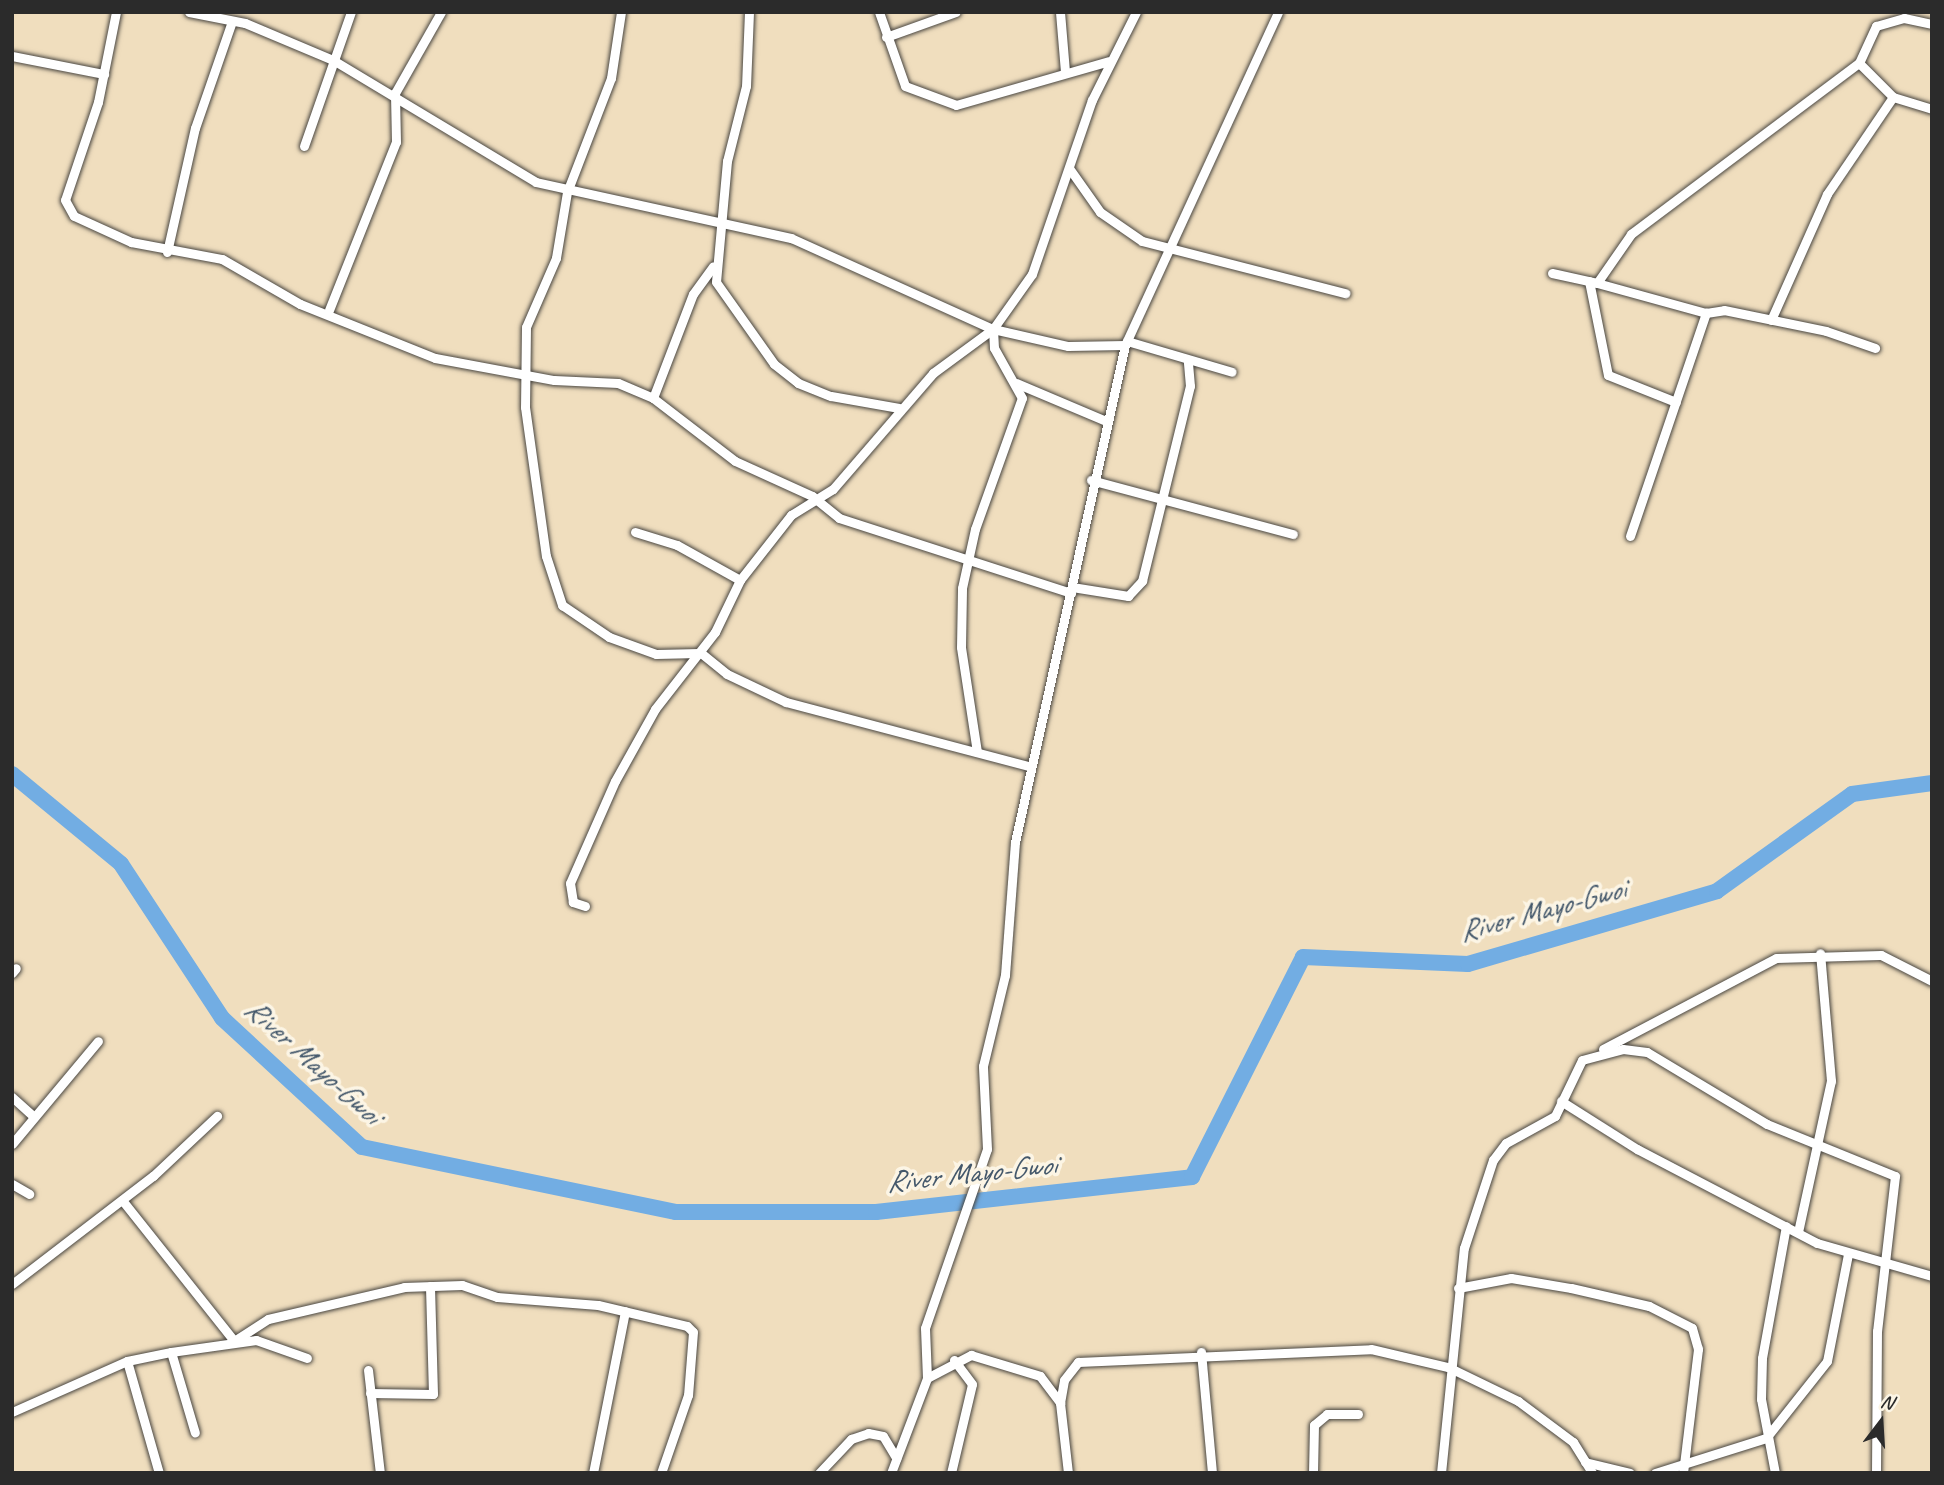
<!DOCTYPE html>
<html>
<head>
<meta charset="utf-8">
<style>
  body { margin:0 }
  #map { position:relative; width:1944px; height:1485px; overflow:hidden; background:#f0debe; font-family:Caveat,sans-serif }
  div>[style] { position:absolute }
  .river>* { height:16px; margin:-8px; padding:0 8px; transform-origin:8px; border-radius:8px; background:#72ade3 }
  .roads { filter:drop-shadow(0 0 2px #494641) drop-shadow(0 0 2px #494641) }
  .street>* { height:9px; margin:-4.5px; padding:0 4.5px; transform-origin:4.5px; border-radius:4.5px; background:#fff }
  span { translate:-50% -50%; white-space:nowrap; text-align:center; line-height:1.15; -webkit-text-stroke:7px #fcf5e5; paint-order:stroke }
  .water-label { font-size:30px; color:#44586b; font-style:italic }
  .frame { position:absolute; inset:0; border:14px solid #2b2b2b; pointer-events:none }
  .north { position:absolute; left:1846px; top:1387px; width:70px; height:70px; -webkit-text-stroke:5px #fcf5e5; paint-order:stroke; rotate:17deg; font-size:19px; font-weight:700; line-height:28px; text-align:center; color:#2b2b2b }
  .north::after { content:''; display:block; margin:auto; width:24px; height:32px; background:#2b2b2b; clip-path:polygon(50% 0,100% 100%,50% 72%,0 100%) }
</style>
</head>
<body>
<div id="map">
  <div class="river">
    <i style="left:12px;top:774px;width:141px;rotate:39.5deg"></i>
    <i style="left:121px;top:864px;width:184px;rotate:56.7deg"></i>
    <i style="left:222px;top:1018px;width:190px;rotate:42.7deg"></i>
    <i style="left:362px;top:1147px;width:321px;rotate:11.7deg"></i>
    <i style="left:676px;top:1212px;width:200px"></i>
    <i style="left:876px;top:1212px;width:318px;rotate:-6.3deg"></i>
    <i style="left:1192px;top:1177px;width:246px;rotate:-63.2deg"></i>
    <i style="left:1303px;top:957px;width:165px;rotate:2.4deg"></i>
    <i style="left:1468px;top:964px;width:259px;rotate:-16.3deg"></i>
    <i style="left:1717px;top:891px;width:166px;rotate:-35.7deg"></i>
    <i style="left:1852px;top:794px;width:81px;rotate:-7.8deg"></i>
  </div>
  <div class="roads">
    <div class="street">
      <i style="left:116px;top:12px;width:92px;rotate:101.3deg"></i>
      <i style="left:98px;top:102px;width:103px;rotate:108.6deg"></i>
      <i style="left:65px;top:200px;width:18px;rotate:61deg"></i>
      <i style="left:74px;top:216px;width:63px;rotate:24.5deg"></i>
      <i style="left:131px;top:242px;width:93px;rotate:10.6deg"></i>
      <i style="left:222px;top:259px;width:90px;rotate:30deg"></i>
      <i style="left:300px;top:304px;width:145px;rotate:21.8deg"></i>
      <i style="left:435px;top:358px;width:121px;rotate:10.5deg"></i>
      <i style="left:554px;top:380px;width:64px;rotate:2.7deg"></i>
      <i style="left:618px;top:383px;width:38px;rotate:23deg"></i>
      <i style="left:653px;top:398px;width:103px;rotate:37.5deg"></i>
      <i style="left:735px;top:461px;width:85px;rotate:24.4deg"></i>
      <i style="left:812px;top:496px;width:35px;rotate:39deg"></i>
      <i style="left:839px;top:518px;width:244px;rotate:17.9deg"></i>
      <i style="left:189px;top:12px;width:57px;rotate:11.1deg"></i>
      <i style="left:245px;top:23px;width:95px;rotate:22.8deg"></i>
      <i style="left:333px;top:60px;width:237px;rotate:31deg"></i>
      <i style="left:536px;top:182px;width:261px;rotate:12.4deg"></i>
      <i style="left:791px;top:238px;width:222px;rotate:24.3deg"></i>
      <i style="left:993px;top:329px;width:77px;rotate:12.8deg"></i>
      <i style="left:1068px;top:346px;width:57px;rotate:-1deg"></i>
      <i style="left:621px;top:12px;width:67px;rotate:98.6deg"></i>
      <i style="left:611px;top:78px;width:122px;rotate:111.1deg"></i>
      <i style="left:567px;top:192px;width:67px;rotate:99.5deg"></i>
      <i style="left:556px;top:258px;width:75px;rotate:113.5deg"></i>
      <i style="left:526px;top:327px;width:80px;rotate:90.7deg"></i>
      <i style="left:525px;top:407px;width:150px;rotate:82deg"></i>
      <i style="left:546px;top:556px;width:52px;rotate:71.9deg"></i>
      <i style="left:562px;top:605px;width:57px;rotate:34.2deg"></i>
      <i style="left:609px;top:637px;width:50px;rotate:19.9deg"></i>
      <i style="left:656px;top:654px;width:43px;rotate:-1.3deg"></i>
      <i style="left:749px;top:12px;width:74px;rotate:92.3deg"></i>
      <i style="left:746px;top:86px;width:77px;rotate:104.2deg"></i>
      <i style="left:727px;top:161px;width:121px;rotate:95.2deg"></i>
      <i style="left:716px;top:282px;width:100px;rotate:54.7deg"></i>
      <i style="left:774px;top:364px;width:31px;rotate:38deg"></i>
      <i style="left:798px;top:383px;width:35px;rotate:22deg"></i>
      <i style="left:831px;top:396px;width:69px;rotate:10deg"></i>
      <i style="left:879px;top:12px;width:78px;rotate:70.6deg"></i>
      <i style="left:905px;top:86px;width:54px;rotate:20.4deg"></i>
      <i style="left:956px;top:105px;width:159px;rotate:-16deg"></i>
      <i style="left:1060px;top:12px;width:59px;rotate:85.2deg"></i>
      <i style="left:886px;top:37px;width:74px;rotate:-19.7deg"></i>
      <i style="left:12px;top:56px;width:94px;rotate:11.1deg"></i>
      <i style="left:1859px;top:63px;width:48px;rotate:45deg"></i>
      <i style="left:1893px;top:97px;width:41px;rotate:17.1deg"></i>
      <i style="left:304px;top:146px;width:142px;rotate:-70.7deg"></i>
      <i style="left:1069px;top:168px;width:54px;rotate:54.8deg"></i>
      <i style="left:1100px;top:212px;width:51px;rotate:34.6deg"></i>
      <i style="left:1142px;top:241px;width:210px;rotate:14.4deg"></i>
      <i style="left:167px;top:252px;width:127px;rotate:-77.3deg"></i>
      <i style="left:195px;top:128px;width:113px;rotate:-70.9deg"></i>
      <i style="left:1552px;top:273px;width:46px;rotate:12.5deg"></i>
      <i style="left:1597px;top:283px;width:60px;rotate:-55.2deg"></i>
      <i style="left:1631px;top:234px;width:285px;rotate:-36.9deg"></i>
      <i style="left:1859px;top:63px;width:41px;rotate:-65.3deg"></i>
      <i style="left:1876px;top:26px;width:29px;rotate:-16deg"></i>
      <i style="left:1904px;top:18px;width:29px;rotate:12deg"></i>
      <i style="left:1589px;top:281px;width:96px;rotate:78.6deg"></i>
      <i style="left:1608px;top:375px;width:73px;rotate:21.7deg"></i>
      <i style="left:1597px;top:283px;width:113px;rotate:15.4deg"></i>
      <i style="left:1706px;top:313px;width:18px;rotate:-9deg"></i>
      <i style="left:1724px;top:310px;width:104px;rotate:11.6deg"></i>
      <i style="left:1826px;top:331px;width:52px;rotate:19.1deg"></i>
      <i style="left:329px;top:310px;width:181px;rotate:-68.3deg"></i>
      <i style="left:396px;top:142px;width:49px;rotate:-91.2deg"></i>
      <i style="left:395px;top:93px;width:93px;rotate:-60.4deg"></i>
      <i style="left:1771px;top:320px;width:138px;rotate:-66deg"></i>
      <i style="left:1827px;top:194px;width:117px;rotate:-55.8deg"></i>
      <i style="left:1127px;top:341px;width:109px;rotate:16.4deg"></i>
      <i style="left:1016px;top:383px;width:98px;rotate:22.9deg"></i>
      <i style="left:653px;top:398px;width:111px;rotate:-69deg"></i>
      <i style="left:693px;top:294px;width:34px;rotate:-54deg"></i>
      <i style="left:1091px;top:480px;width:209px;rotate:15deg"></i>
      <i style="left:635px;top:532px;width:44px;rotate:17.2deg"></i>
      <i style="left:677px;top:545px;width:72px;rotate:29.1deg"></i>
      <i style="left:1630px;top:536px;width:236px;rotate:-71.2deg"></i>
      <i style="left:1072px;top:587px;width:57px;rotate:9.1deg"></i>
      <i style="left:1128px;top:596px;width:21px;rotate:-47deg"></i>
      <i style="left:1142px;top:581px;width:201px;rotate:-76.2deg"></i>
      <i style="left:1190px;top:386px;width:25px;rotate:-95deg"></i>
      <i style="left:701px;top:653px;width:33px;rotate:39deg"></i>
      <i style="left:727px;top:674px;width:65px;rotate:25.4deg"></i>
      <i style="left:786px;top:702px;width:251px;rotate:14.8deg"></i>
      <i style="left:977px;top:752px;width:106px;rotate:-98.7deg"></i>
      <i style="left:961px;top:647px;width:59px;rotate:-89deg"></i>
      <i style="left:962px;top:588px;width:60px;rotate:-77.6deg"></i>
      <i style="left:975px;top:529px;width:139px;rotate:-70.3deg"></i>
      <i style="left:1022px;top:398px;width:57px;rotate:-119.2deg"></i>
      <i style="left:994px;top:348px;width:19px;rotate:-93deg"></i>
      <i style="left:585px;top:906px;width:13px;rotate:-162deg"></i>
      <i style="left:573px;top:902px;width:19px;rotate:-99deg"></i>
      <i style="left:570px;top:883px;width:111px;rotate:-66.2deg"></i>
      <i style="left:615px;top:781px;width:82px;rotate:-60.9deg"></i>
      <i style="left:655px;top:709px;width:98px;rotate:-52.1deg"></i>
      <i style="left:715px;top:632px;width:58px;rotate:-64.3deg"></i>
      <i style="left:740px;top:580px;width:83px;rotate:-51.9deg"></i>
      <i style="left:791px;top:515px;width:49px;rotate:-31.8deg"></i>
      <i style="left:833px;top:489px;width:153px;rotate:-49.2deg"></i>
      <i style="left:933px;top:373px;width:74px;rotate:-36.3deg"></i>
      <i style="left:993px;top:329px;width:67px;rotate:-54.7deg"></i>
      <i style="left:1032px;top:274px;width:184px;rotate:-71deg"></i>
      <i style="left:1092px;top:100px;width:98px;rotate:-63.4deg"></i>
      <i style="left:12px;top:973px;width:6px;rotate:-51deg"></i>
      <i style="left:1603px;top:1049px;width:195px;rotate:-27.7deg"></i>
      <i style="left:1776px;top:958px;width:105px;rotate:-1.6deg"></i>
      <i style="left:1881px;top:955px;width:57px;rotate:27deg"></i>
      <i style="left:12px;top:1097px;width:27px;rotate:42deg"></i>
      <i style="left:1561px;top:1101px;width:90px;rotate:32.3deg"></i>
      <i style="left:1637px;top:1149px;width:203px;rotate:27.6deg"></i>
      <i style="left:1817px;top:1243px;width:120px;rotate:16deg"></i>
      <i style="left:12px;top:1144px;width:134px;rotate:-50.1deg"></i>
      <i style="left:12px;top:1184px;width:20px;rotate:30deg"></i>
      <i style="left:122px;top:1200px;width:180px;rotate:51.5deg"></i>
      <i style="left:1798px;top:1232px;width:155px;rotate:-77.7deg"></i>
      <i style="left:1831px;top:1081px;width:128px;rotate:-94.9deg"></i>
      <i style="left:12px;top:1284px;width:178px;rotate:-37.5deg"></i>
      <i style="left:153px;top:1176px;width:88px;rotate:-43.2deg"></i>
      <i style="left:1458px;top:1288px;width:54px;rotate:-10.7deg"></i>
      <i style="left:1511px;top:1278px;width:61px;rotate:9.5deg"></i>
      <i style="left:1571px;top:1288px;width:80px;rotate:13deg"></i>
      <i style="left:1649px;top:1306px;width:48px;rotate:27.1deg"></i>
      <i style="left:1692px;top:1328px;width:22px;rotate:74deg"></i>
      <i style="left:1698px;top:1349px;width:125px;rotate:96.9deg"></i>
      <i style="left:234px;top:1341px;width:40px;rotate:-32.9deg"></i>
      <i style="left:268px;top:1319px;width:140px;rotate:-13.2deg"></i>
      <i style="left:404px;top:1287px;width:58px;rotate:-2deg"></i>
      <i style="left:462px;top:1285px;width:37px;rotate:19deg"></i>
      <i style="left:497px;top:1297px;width:101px;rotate:4.5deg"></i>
      <i style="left:598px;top:1305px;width:91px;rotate:13.3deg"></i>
      <i style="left:687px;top:1326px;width:8px;rotate:45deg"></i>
      <i style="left:693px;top:1332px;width:63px;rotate:94.5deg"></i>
      <i style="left:688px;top:1395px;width:83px;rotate:109.1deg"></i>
      <i style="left:171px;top:1352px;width:84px;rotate:73.5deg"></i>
      <i style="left:1201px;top:1352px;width:121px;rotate:84.8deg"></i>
      <i style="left:127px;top:1361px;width:116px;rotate:74.1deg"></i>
      <i style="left:368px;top:1370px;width:104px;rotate:83.4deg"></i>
      <i style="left:927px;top:1378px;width:50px;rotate:-27.6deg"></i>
      <i style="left:971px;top:1355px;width:72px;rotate:16.9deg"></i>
      <i style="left:1040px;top:1376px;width:34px;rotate:53deg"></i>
      <i style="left:370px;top:1393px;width:63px;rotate:0.9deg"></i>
      <i style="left:433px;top:1394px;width:108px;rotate:-91.6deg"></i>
      <i style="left:12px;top:1412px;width:126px;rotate:-23.9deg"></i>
      <i style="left:127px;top:1361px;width:45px;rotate:-11.6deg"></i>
      <i style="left:171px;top:1352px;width:86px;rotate:-8deg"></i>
      <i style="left:256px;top:1340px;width:54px;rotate:19.4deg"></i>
      <i style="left:1585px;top:1462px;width:46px;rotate:13.7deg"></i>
      <i style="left:593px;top:1473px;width:165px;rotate:-78.8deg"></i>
      <i style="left:819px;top:1473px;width:47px;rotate:-46.7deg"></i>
      <i style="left:851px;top:1439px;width:18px;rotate:-19deg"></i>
      <i style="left:868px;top:1433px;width:15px;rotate:11deg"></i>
      <i style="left:883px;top:1436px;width:26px;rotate:59deg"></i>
      <i style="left:891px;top:1473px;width:102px;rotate:-69.2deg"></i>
      <i style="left:927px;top:1378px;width:50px;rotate:-92.3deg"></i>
      <i style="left:925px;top:1328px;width:189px;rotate:-70.9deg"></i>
      <i style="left:987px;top:1149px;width:83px;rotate:-92.8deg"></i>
      <i style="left:983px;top:1066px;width:94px;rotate:-76.4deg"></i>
      <i style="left:1005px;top:975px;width:133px;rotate:-85.7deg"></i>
      <i style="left:1015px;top:842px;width:509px;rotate:-77.52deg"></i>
      <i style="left:1125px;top:345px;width:366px;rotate:-65.3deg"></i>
      <i style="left:951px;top:1473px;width:91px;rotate:-76.7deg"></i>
      <i style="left:972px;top:1384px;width:30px;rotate:-127deg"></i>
      <i style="left:1068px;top:1473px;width:70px;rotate:-96.5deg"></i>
      <i style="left:1060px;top:1403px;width:23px;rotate:-80deg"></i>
      <i style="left:1064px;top:1380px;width:23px;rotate:-52deg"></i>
      <i style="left:1078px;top:1362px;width:293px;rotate:-2.5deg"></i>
      <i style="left:1371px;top:1349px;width:79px;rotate:13.2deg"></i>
      <i style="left:1448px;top:1367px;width:78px;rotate:25.9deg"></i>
      <i style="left:1518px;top:1401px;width:69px;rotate:36.7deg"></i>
      <i style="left:1573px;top:1442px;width:36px;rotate:58deg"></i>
      <i style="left:1313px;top:1473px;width:48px;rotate:-88.8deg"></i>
      <i style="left:1314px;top:1425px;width:17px;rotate:-40deg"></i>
      <i style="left:1327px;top:1414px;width:31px"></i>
      <i style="left:1441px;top:1473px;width:226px;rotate:-84.2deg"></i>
      <i style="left:1464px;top:1248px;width:93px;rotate:-71.8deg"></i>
      <i style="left:1493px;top:1160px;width:21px;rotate:-53deg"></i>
      <i style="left:1506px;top:1143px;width:56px;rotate:-28.9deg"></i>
      <i style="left:1555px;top:1116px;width:62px;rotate:-64.3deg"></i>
      <i style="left:1582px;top:1060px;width:42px;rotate:-15deg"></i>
      <i style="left:1623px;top:1049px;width:24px;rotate:7deg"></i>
      <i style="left:1647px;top:1052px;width:140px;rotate:31deg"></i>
      <i style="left:1767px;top:1124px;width:138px;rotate:22.1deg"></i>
      <i style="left:1895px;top:1176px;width:156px;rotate:96.6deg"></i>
      <i style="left:1877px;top:1331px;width:142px;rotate:90.4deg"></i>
      <i style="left:1655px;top:1473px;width:116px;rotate:-17.5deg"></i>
      <i style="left:1766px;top:1438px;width:98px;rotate:-51.6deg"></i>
      <i style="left:1827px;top:1361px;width:109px;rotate:-78.9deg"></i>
      <i style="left:1775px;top:1473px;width:75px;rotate:-100.7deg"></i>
      <i style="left:1761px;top:1399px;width:41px;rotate:-88.6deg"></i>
      <i style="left:1762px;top:1358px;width:134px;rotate:-79.7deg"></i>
    </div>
  </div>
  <div class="water-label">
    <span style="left:1542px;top:910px;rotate:-15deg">River Mayo-Gwoi</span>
    <span style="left:313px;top:1061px;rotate:42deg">River Mayo-Gwoi</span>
    <span style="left:971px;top:1173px;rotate:-6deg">River Mayo-Gwoi</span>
  </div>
  <div class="frame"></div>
  <div class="north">N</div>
</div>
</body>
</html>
